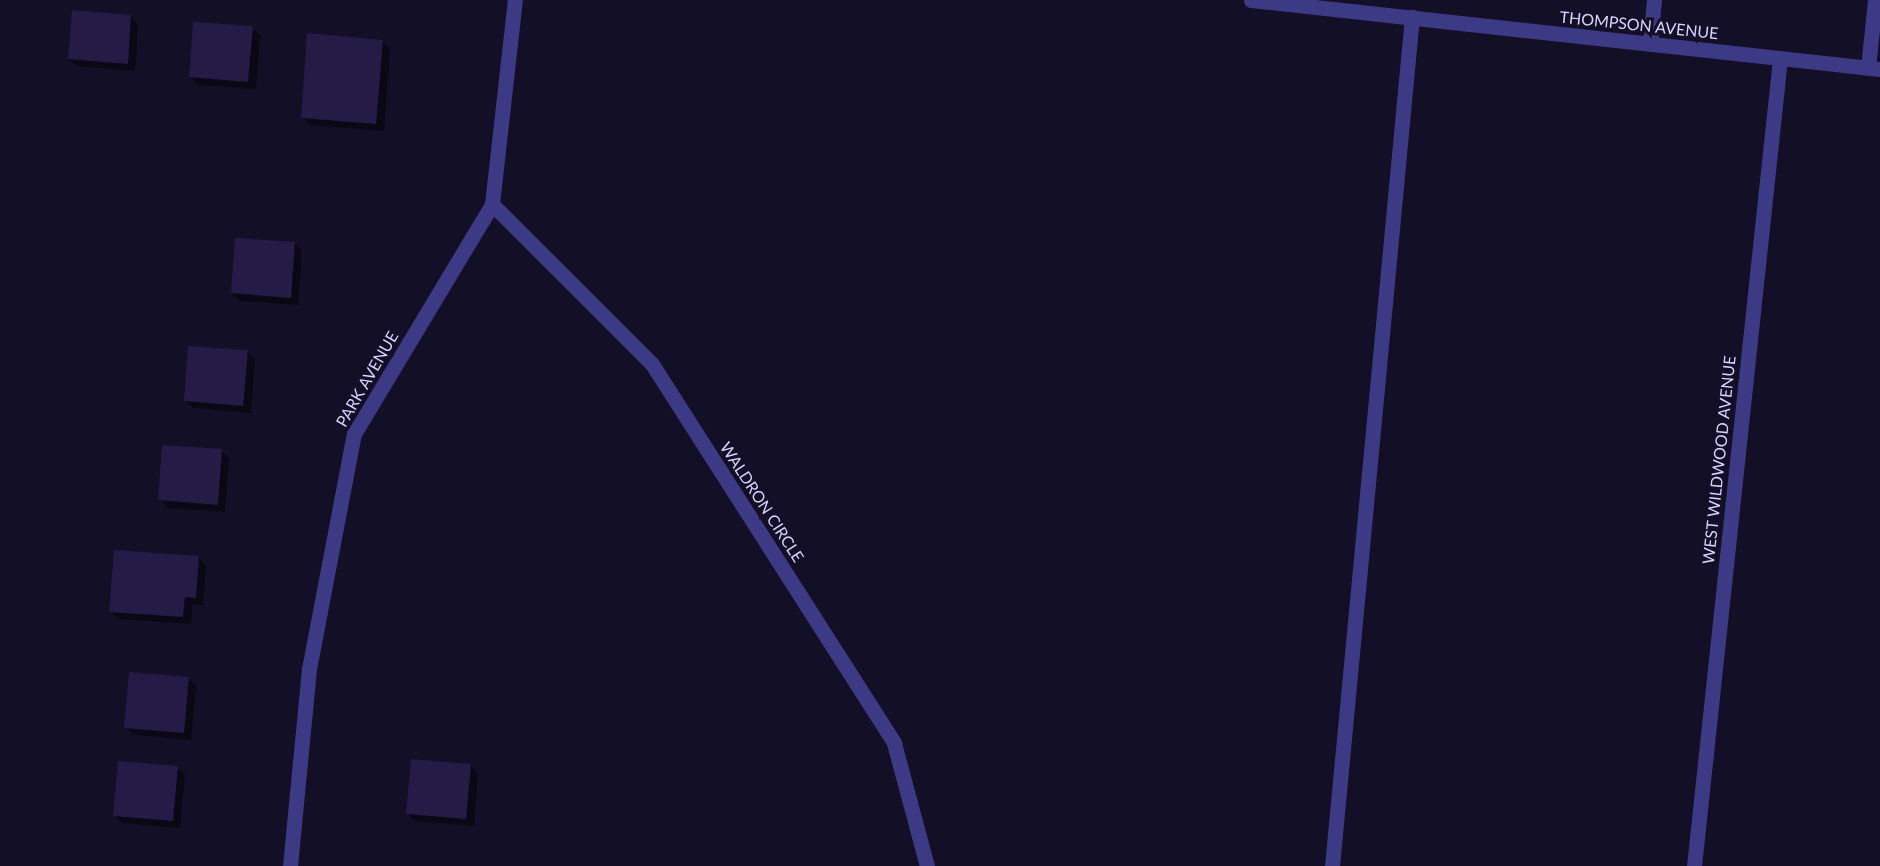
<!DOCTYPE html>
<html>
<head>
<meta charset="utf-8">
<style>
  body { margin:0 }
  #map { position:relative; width:1880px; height:866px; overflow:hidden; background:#130f26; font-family:Lato,sans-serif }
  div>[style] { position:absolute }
  .shadow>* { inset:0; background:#0007 }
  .building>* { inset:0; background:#241b47 }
  .service>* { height:15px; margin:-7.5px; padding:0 7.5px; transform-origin:7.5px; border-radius:7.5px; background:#3d3a85 }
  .minor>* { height:15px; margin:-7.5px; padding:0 7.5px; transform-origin:7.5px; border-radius:7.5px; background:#3d3a85 }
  span { translate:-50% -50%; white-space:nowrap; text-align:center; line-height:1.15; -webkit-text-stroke:6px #130f26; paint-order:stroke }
  .street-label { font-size:16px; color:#d9d4ff }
</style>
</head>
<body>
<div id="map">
  <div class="shadow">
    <i style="clip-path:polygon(131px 17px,138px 25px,135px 71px,77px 66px,69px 59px)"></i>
    <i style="clip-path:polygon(252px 28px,260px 35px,256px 89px,198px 85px,190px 77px)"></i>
    <i style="clip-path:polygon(382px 41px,390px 49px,384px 131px,310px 125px,302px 117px)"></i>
    <i style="clip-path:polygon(295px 244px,302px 251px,298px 305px,240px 301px,232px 293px)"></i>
    <i style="clip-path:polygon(247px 351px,255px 359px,251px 413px,193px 408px,185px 400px)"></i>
    <i style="clip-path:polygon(221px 451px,229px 458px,225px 512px,168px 508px,160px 500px)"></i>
    <i style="clip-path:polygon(199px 558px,206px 566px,203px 605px,192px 604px,191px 624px,118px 619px,111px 611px)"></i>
    <i style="clip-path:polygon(188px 678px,196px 686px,191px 740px,134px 735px,126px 727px)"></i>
    <i style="clip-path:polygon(470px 765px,478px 773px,474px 826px,415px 821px,408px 814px)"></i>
    <i style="clip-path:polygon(177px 767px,185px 775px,180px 828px,123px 823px,115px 816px)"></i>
  </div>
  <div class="building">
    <i style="clip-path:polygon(72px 10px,131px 15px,128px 64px,68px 59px)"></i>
    <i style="clip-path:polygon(193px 22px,253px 26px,248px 82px,189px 77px)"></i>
    <i style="clip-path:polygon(307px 33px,383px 40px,376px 124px,301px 118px)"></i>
    <i style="clip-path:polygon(235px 238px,295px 242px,291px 298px,231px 293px)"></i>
    <i style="clip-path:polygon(188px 346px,248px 350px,243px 406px,184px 401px)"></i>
    <i style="clip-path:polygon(162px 445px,222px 449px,218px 505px,158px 500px)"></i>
    <i style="clip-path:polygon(114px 550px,199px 556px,196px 598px,185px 597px,183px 617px,109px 612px)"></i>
    <i style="clip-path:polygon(129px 672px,189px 677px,184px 733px,124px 728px)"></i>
    <i style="clip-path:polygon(411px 759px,471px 764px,466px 819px,406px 814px)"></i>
    <i style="clip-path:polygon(118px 761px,178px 766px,173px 821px,113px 816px)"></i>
  </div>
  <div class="service">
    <i style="left:1650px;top:44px;width:44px;rotate:-84.8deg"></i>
  </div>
  <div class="minor">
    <i style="left:1251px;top:0;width:633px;rotate:6.26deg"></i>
    <i style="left:1868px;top:68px;width:68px;rotate:-84.1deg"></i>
    <i style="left:492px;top:204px;width:226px;rotate:45deg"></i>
    <i style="left:652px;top:364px;width:450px;rotate:57.4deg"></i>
    <i style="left:894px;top:743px;width:127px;rotate:75deg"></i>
    <i style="left:290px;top:866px;width:198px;rotate:-84.5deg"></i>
    <i style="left:309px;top:669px;width:239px;rotate:-79.2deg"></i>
    <i style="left:354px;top:434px;width:268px;rotate:-59deg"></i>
    <i style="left:492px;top:204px;width:205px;rotate:-83.6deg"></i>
    <i style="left:1332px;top:866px;width:853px;rotate:-84.62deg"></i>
    <i style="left:1694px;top:866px;width:812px;rotate:-83.92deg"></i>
  </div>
  <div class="street-label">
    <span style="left:1639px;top:25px;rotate:6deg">THOMPSON AVENUE</span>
    <span style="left:367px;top:379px;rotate:-60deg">PARK AVENUE</span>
    <span style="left:1719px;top:460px;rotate:-84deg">WEST WILDWOOD AVENUE</span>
    <span style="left:762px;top:502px;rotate:57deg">WALDRON CIRCLE</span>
  </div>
</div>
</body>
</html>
